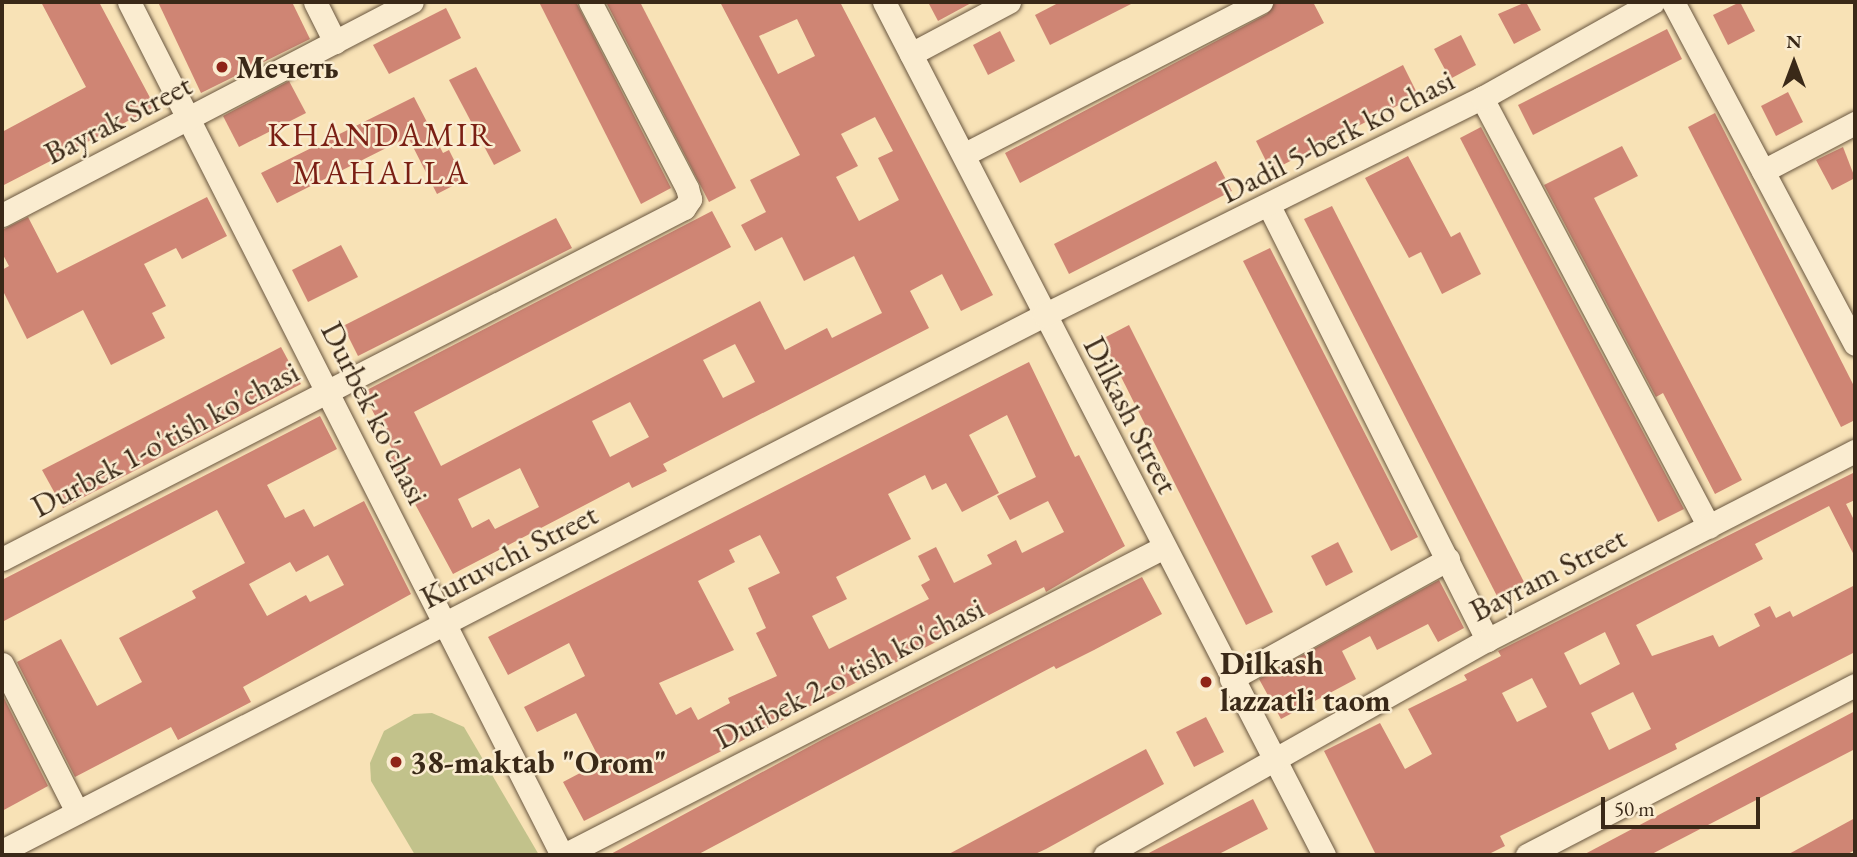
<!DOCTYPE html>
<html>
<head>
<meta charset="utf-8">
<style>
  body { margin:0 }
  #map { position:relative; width:1857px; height:857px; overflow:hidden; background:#f8e2b6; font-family:"EB Garamond",serif }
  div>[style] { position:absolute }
  .green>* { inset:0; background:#c2c28b }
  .building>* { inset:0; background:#cf8574 }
  .roads { filter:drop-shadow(0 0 2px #6a5740) drop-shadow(0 0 2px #6a5740) }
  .minor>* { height:23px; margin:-11.5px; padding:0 11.5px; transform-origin:11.5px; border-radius:11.5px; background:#faecd0 }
  .dots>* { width:19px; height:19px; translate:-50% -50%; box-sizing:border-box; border:4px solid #faecd0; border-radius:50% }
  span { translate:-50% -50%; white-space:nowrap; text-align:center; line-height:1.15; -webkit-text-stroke:5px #faecd0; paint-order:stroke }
  .poi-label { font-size:32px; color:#3a2918; font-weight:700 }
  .left { translate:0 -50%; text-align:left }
  .street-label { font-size:32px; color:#3a2918 }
  .neighbourhood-label { font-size:33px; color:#7a1f14; letter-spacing:2px }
  .frame { position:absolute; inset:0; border:4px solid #3a2918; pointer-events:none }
  .north { position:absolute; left:1759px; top:28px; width:70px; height:70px; -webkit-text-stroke:5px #faecd0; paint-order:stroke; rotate:0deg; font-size:19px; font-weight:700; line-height:28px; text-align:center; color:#3a2918 }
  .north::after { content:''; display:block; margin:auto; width:24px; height:32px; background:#3a2918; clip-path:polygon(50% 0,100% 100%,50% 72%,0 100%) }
  .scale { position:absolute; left:1601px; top:797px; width:159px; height:32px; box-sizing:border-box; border:4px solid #3a2918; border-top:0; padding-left:9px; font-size:21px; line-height:24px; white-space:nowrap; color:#3a2918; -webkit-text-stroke:5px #faecd0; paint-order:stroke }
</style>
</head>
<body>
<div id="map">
  <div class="green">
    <i style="clip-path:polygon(432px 713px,464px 727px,539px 855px,415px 855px,371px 781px,370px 763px,384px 731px,414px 714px)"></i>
  </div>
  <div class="building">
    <i style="clip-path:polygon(41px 2px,99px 2px,155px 107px,2px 186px,2px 132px,86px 87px)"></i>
    <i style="clip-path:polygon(158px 2px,292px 2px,310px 39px,201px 93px)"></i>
    <i style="clip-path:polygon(539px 2px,576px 2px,671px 188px,641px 204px)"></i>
    <i style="clip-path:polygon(606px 2px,640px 2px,736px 188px,709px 202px)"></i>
    <i style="clip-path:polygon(evenodd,720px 2px,840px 2px,993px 295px,961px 311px,942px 274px,910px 291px,929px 328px,663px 464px,667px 471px,632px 488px,629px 482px,453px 574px,390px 458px,395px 455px,363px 392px,712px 211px,731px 247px,414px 412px,441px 466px,760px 301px,785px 350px,827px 328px,832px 338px,882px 313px,854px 256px,804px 281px,782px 237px,755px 251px,741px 225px,766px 212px,750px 180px,800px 155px,720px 2px,797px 19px,815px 56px,778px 74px,759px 36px,797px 19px,720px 2px,875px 117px,893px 151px,878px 158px,899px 200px,859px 221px,836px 177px,858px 166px,841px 134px,875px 117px,720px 2px,735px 344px,755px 382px,723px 398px,703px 360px,735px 344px,720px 2px,630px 402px,649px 437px,610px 457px,592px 421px,630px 402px,720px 2px,520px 468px,539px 507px,495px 529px,489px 519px,472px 528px,458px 499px,520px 468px)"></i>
    <i style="clip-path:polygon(928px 2px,973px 2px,938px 21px)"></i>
    <i style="clip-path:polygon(1060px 2px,1135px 2px,1050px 45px,1035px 15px)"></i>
    <i style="clip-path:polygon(1275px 2px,1313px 2px,1324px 23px,1020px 183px,1005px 153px,1267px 14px)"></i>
    <i style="clip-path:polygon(1526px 2px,1541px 30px,1514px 44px,1498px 14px)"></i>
    <i style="clip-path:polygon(1740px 2px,1755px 31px,1728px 45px,1713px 15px)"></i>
    <i style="clip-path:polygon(446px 8px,461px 38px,389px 74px,373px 45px)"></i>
    <i style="clip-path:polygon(1667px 29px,1682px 59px,1533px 135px,1518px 105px)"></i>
    <i style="clip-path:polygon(1000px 31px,1015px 61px,988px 75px,973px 45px)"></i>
    <i style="clip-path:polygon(1461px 35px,1476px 65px,1450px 79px,1434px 49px)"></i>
    <i style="clip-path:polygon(1403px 65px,1418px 95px,1271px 171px,1256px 141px)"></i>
    <i style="clip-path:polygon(476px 67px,521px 151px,494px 165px,449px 80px)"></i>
    <i style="clip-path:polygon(289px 81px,306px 113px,239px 147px,223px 116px)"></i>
    <i style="clip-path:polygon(1788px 92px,1803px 122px,1776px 136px,1761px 106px)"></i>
    <i style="clip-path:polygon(414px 97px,443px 153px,449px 150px,464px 180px,437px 194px,408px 137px,277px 203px,261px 173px)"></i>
    <i style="clip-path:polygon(1715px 113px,1855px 388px,1855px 420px,1841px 427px,1688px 127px)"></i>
    <i style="clip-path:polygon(1481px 127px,1684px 509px,1658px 522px,1460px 138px)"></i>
    <i style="clip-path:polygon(1622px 146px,1638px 176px,1594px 198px,1742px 480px,1715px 494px,1663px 393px,1656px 397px,1544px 185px)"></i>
    <i style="clip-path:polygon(1843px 147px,1855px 178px,1832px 190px,1816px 160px)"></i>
    <i style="clip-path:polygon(1408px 156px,1451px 237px,1460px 232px,1481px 274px,1442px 294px,1421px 252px,1409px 258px,1365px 178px)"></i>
    <i style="clip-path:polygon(1216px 161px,1232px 191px,1069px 274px,1054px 244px)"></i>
    <i style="clip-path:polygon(207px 197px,227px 236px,182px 259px,176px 248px,144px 264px,166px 306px,152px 313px,165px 338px,111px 365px,83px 310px,27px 339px,2px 289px,2px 270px,9px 266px,2px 253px,2px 230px,28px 217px,57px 273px)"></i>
    <i style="clip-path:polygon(1332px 206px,1524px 582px,1497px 596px,1304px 219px)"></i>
    <i style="clip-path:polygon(556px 218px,572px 248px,358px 356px,343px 326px)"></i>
    <i style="clip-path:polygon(341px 245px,358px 277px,308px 302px,292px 270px)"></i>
    <i style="clip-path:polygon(1270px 248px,1418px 537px,1391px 551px,1243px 261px)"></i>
    <i style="clip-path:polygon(1129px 325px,1273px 612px,1246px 625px,1102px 339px)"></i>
    <i style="clip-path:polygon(281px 347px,301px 384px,63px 508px,42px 470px)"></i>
    <i style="clip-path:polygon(evenodd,1029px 362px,1075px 457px,1079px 455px,1125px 546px,1046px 592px,1044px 587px,584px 821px,563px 782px,601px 762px,576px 713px,537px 732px,524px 707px,585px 676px,569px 643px,508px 675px,488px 637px,1029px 362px,1007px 415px,1036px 477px,997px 496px,1010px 520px,1048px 501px,1064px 532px,1022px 553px,1016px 540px,987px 555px,992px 564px,954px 583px,936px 547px,918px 556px,930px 580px,921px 585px,929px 599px,829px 649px,812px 616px,847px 599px,836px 577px,911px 539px,888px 494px,925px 475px,932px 490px,946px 483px,962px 512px,999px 493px,969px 435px,1007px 415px,1029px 362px,760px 535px,780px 573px,748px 588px,766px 628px,756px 633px,777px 676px,728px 698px,730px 703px,698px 720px,691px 707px,676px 715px,659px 683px,734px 650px,698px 581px,735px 562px,729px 550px,760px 535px)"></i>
    <i style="clip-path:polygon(evenodd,320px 416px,337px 449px,267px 485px,285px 518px,304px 509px,314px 527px,364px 501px,411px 594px,243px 687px,251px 702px,178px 740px,171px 727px,75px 777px,17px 662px,61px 639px,97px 706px,142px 682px,119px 638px,196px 598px,192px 591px,245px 563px,217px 510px,2px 622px,2px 580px,320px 416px,328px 555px,344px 585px,310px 602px,306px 595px,267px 616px,249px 584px,290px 562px,296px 572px,328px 555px)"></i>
    <i style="clip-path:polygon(evenodd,1855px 472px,1855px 500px,1846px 504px,1855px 522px,1855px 557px,1829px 506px,1755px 544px,1763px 559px,1636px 625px,1652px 656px,1713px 635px,1719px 647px,1760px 626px,1754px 614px,1770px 606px,1776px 618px,1790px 611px,1793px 617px,1855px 585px,1855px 652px,1675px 744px,1677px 749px,1500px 836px,1505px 846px,1487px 855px,1376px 855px,1324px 751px,1380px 723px,1405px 769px,1432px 754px,1408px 709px,1467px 680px,1464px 675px,1501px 656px,1498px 651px,1855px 472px,1605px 632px,1620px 664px,1580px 685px,1564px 653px,1605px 632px,1855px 472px,1532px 678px,1547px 707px,1517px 722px,1502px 693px,1532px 678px,1855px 472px,1633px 692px,1651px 729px,1609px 750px,1591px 713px,1633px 692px)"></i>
    <i style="clip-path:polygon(1338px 542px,1353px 572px,1326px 586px,1311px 556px)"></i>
    <i style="clip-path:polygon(1142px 577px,1162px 614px,1094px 650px,1056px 669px,1054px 666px,697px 855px,609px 855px,827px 737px)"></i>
    <i style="clip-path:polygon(1439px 580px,1464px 628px,1438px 642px,1428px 624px,1377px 650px,1370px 636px,1342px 651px,1356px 679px,1281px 719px,1259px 679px)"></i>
    <i style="clip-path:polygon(2px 694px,48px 786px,2px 811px)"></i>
    <i style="clip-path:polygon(1855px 711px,1855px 749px,1650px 855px,1583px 855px)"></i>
    <i style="clip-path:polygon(1206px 717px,1224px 752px,1194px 767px,1176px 732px)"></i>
    <i style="clip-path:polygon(1146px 749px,1164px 784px,1046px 849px,1033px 855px,947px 855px)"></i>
    <i style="clip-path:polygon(1253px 799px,1268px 829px,1217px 855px,1145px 855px)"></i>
    <i style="clip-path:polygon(1855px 818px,1855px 850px,1846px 855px,1787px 855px)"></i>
  </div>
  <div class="roads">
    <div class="minor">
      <i style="left:129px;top:2px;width:957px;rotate:63.09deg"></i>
      <i style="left:315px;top:2px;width:45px;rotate:63.4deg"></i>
      <i style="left:884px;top:2px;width:960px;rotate:62.71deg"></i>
      <i style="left:1673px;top:2px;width:387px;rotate:62deg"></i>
      <i style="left:911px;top:54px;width:111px;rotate:-28deg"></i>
      <i style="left:1482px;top:98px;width:485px;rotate:62.1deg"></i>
      <i style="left:965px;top:154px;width:333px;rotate:-27.2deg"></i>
      <i style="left:1763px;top:171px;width:104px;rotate:-27.6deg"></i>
      <i style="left:1269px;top:206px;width:486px;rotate:63.3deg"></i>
      <i style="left:2px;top:215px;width:462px;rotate:-27.5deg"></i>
      <i style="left:2px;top:559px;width:767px;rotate:-27.23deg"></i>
      <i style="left:684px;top:208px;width:11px;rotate:-56deg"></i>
      <i style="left:690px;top:199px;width:11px;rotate:-105deg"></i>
      <i style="left:687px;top:188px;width:210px;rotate:-117.5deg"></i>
      <i style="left:2px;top:664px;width:166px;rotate:63.1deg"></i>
      <i style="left:1231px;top:679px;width:248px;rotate:-28.9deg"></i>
      <i style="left:2px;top:851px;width:1172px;rotate:-27.22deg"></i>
      <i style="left:1044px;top:315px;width:489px;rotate:-26.4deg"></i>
      <i style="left:1482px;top:98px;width:196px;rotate:-29.3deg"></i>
      <i style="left:564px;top:855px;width:674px;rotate:-27.17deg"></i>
      <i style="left:1105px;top:855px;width:438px;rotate:-29.4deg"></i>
      <i style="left:1487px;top:640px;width:414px;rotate:-27.2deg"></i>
      <i style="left:1527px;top:855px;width:369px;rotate:-27.4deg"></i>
    </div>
  </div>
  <div class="dots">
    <i style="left:222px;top:67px;background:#8f2418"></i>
    <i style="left:1206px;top:682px;background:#8f2418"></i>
    <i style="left:396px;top:762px;background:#8f2418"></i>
  </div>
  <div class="poi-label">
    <span class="left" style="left:236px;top:67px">Мечеть</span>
    <span class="left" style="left:1220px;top:682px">Dilkash<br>lazzatli taom</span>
    <span class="left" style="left:410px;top:762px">38-maktab "Orom"</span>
  </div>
  <div class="street-label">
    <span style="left:118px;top:119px;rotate:-27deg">Bayrak Street</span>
    <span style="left:1337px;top:136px;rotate:-27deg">Dadil 5-berk ko'chasi</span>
    <span style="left:375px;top:413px;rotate:63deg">Durbek ko'chasi</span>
    <span style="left:1131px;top:415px;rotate:63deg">Dilkash Street</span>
    <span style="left:165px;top:439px;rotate:-28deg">Durbek 1-o'tish ko'chasi</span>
    <span style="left:509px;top:556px;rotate:-27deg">Kuruvchi Street</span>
    <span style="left:1548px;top:574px;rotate:-27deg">Bayram Street</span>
    <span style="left:849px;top:673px;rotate:-27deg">Durbek 2-o'tish ko'chasi</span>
  </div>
  <div class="neighbourhood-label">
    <span style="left:381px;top:154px">KHANDAMIR<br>MAHALLA</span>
  </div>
  <div class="frame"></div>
  <div class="north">N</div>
  <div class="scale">50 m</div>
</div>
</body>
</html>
